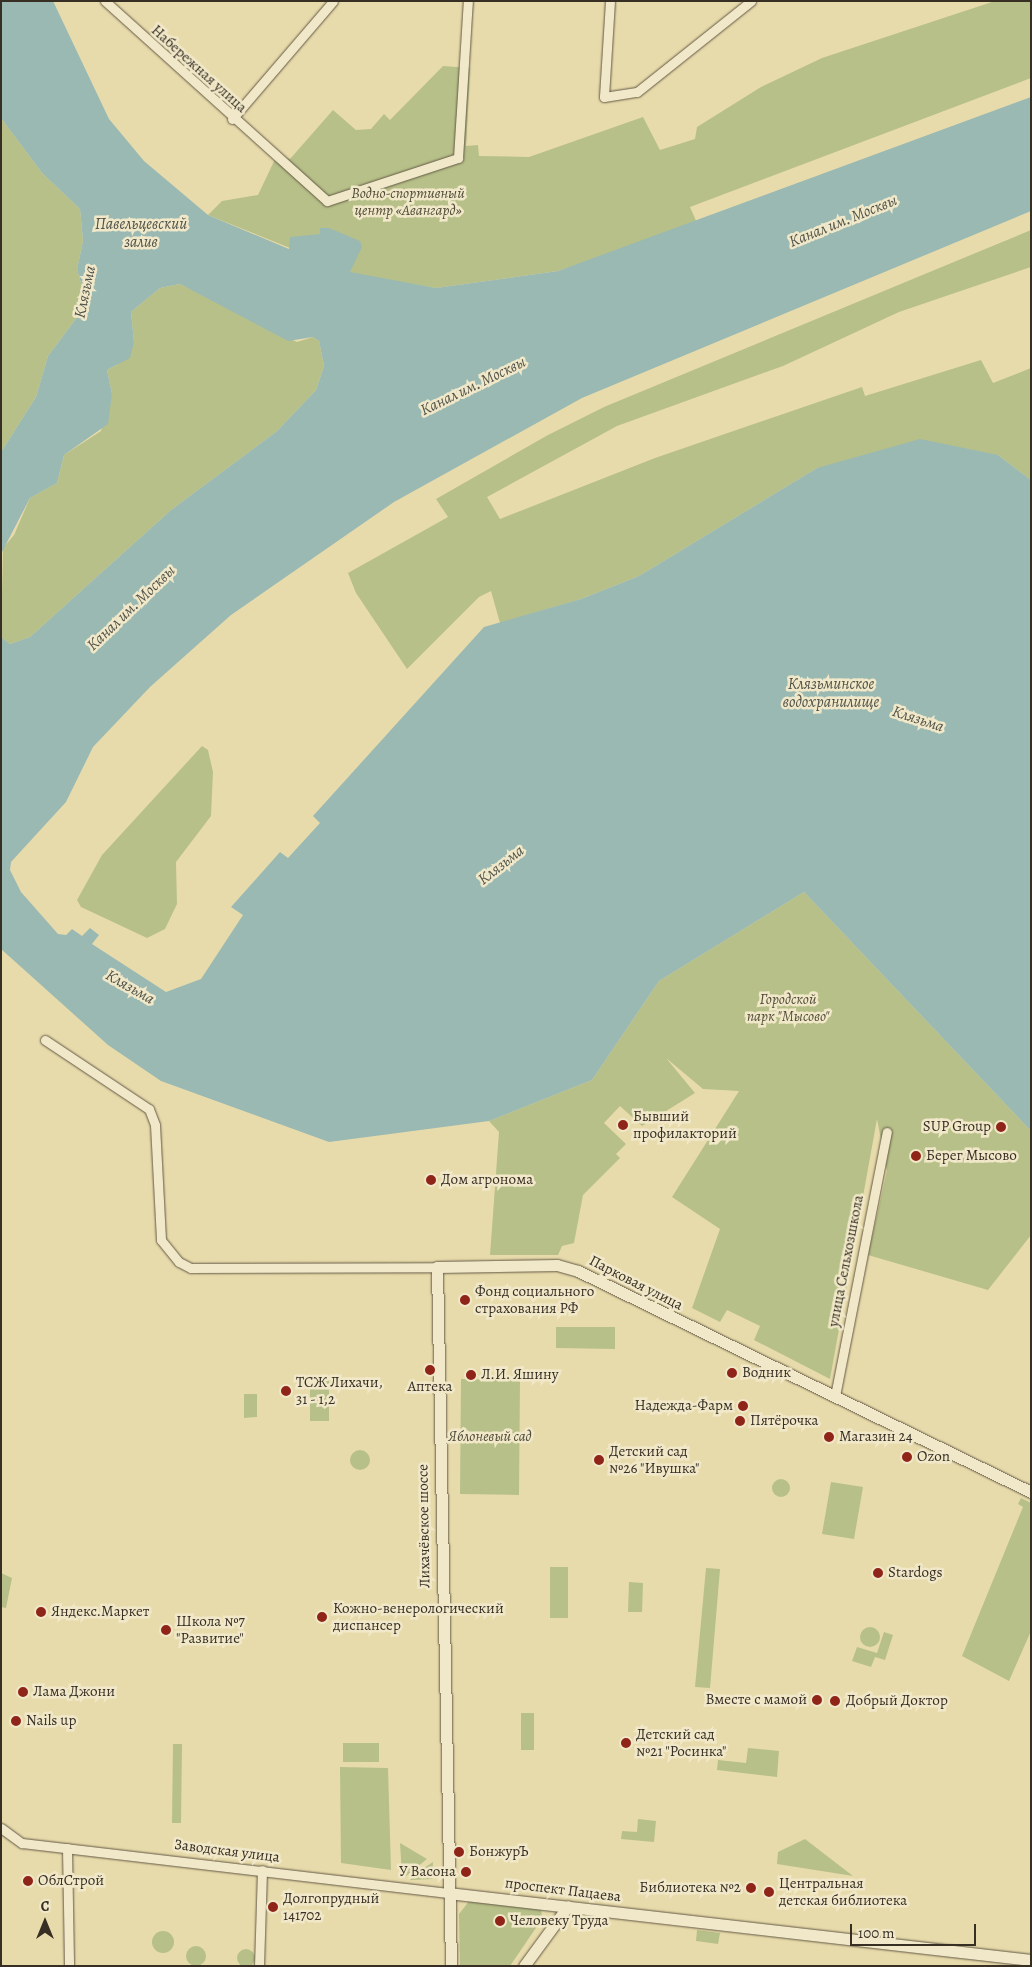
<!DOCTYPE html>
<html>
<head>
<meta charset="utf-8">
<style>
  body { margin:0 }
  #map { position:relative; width:1032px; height:1967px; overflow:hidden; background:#e8dbab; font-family:Alegreya,serif }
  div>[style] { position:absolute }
  .green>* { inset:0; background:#b7c088 }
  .round { border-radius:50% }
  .water>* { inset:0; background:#9ab9b3 }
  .roads { filter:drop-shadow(0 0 1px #635946) drop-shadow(0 0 1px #635946) }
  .street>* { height:9px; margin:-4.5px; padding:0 4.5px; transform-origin:4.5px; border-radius:4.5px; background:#f0e8c8 }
  .secondary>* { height:11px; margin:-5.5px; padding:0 5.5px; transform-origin:5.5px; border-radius:5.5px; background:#f0e8c8 }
  .dots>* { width:14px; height:14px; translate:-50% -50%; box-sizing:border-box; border:2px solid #f0e8c8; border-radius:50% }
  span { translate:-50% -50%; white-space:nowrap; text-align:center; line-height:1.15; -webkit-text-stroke:5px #f0e8c8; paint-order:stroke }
  .street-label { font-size:15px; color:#372e24 }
  .park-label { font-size:15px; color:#514b38; font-style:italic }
  .poi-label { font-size:15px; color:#372e24 }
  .left { translate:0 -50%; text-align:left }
  .right { translate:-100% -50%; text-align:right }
  .water-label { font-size:16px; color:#505148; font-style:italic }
  .frame { position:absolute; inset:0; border:2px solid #372e24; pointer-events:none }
  .north { position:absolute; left:20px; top:1897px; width:50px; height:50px; -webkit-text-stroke:4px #f0e8c8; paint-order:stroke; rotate:0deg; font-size:14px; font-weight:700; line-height:20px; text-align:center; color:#372e24 }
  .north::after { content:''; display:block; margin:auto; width:18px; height:22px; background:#372e24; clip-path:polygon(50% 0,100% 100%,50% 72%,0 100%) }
  .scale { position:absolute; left:850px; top:1924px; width:126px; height:22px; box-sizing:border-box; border:2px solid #372e24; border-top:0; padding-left:6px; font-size:15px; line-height:18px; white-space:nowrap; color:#372e24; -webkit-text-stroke:4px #f0e8c8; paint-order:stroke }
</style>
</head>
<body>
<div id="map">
  <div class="green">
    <i style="clip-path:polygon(995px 1px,1031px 1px,1031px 78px,690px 207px,697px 223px,558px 271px,436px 288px,357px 275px,208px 215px,222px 201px,258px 195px,277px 155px,290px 159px,333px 110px,356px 130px,371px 129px,384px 114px,390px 120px,443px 66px,470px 68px,466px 146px,478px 145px,479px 156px,529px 157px,643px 117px,660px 150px,695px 139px,697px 127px,761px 87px,822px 58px)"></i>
    <i style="clip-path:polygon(1px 118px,42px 173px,80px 209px,83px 241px,77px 269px,87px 304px,48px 356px,36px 397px,1px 452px)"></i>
    <i style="clip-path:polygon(1031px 230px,1031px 267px,899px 312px,783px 366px,617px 426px,487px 497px,500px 519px,655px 458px,862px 387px,865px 396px,981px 360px,993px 383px,1031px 368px,1031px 480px,998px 455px,817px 468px,639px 576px,581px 599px,500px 623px,491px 591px,479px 597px,407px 669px,356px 593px,348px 573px,448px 517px,436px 499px,548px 435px,604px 407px)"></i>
    <i style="clip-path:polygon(180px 284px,297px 342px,313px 337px,319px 341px,324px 366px,316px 390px,277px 431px,171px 510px,30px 637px,10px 644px,1px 637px,3px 548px,14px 535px,30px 498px,57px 483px,64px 455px,101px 431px,112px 394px,107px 370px,117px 365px,134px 342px,131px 312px,160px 288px)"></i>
    <i style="clip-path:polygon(202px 746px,208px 750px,213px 772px,211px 816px,176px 862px,177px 904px,165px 929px,147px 938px,81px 907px,77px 900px,102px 855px)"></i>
    <i style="clip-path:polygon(804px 892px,1031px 1131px,1031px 1235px,988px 1290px,868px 1255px,887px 1171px,877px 1119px,830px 1379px,754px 1340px,760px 1326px,727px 1310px,720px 1322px,692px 1308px,720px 1229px,672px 1197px,739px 1091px,703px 1089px,666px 1058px,695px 1093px,642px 1126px,620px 1106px,604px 1123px,626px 1144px,616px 1154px,620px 1158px,583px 1195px,574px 1243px,562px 1246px,558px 1255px,490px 1255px,499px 1132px,489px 1121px,592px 1080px,659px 981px)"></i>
    <i style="clip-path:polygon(556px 1327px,615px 1327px,615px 1349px,556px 1348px)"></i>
    <i style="clip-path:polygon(461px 1379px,520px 1380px,519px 1495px,460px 1494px)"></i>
    <i style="clip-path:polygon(310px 1381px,329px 1381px,329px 1421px,310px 1421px)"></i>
    <i style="clip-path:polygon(244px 1394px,257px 1394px,257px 1417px,244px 1418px)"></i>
    <i class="round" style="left:350px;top:1450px;width:20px;height:20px"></i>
    <i class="round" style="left:772px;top:1479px;width:18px;height:18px"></i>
    <i style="clip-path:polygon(831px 1482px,863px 1487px,854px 1539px,822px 1534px)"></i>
    <i style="clip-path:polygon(1021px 1498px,1031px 1503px,1031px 1631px,1009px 1681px,962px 1656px,1023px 1507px,1018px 1504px)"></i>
    <i style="clip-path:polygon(550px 1567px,568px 1567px,568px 1618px,550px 1618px)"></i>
    <i style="clip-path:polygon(706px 1568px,720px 1569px,710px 1688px,695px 1687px)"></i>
    <i style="clip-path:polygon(1px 1573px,12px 1578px,6px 1608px,1px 1607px)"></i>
    <i style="clip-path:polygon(629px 1582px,643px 1583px,642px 1612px,628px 1612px)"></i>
    <i class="round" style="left:860px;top:1627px;width:20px;height:20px"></i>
    <i style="clip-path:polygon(884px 1632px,893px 1635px,885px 1660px,875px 1657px,871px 1667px,852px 1661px,857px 1647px,877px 1653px)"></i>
    <i style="clip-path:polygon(521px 1713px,534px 1713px,534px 1750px,521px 1750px)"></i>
    <i style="clip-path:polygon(343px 1743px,379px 1743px,379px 1762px,343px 1762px)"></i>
    <i style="clip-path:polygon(173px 1744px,182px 1744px,181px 1823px,172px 1823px)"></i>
    <i style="clip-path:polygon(748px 1748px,779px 1751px,777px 1777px,717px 1770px,718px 1760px,746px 1763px)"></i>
    <i style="clip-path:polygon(340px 1767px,388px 1768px,391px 1870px,341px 1863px)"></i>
    <i style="clip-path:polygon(638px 1819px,656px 1821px,654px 1842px,621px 1839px,622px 1831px,637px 1832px)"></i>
    <i style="clip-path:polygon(805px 1839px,853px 1876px,777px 1864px,778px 1852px)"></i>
    <i style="clip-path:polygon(400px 1843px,427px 1859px,406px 1876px,402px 1876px)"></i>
    <i style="clip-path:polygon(433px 1862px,432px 1879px,411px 1880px,409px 1878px)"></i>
    <i style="clip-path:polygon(470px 1900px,541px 1907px,542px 1919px,510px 1966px,460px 1966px,459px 1914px)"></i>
    <i style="clip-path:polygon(697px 1930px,720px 1933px,718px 1944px,696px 1941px)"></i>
    <i class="round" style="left:152px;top:1931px;width:22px;height:22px"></i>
    <i class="round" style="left:186px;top:1946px;width:20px;height:20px"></i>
    <i class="round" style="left:237px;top:1949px;width:18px;height:18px"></i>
  </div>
  <div class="water">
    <i style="clip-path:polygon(1px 1px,53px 1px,109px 119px,144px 161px,208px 215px,289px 249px,290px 237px,320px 234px,320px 228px,329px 228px,360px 241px,362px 247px,350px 272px,436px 288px,558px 271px,1031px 97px,1031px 211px,582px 398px,394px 502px,231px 615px,150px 687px,93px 747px,66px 802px,11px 862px,10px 870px,21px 892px,58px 934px,66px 935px,72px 929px,82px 936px,90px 928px,99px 935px,92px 944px,166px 992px,201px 979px,243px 915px,231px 907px,280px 852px,288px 858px,320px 823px,313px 816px,484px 627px,581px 599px,639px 576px,817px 468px,920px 439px,998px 455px,1031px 480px,1031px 1131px,804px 892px,659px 981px,592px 1080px,489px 1121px,329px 1142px,161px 1081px,108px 1045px,1px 949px,1px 637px,10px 644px,30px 637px,171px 510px,277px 431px,316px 390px,324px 366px,319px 341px,313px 337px,288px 341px,180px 284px,160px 288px,131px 312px,134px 342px,130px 358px,107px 370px,112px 394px,108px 424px,64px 455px,57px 483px,30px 498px,1px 554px,1px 452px,36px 397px,48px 356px,87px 304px,77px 269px,83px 241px,80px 209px,42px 173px,1px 118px)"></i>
  </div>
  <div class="roads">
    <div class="street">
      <i style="left:105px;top:1px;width:299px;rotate:42deg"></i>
      <i style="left:327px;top:201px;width:138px;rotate:-18.2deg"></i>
      <i style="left:458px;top:158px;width:157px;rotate:-86.4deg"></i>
      <i style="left:610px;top:1px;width:96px;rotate:93.6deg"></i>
      <i style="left:604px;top:97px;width:33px;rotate:-9deg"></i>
      <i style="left:637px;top:92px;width:146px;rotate:-38.6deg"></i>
      <i style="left:232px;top:119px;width:155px;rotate:-49.4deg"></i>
      <i style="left:45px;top:1040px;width:125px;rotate:33.6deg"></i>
      <i style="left:149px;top:1109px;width:17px;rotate:69deg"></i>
      <i style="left:155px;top:1125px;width:115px;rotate:87deg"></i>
      <i style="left:161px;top:1240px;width:28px;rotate:51deg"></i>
      <i style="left:179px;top:1262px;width:13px;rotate:27deg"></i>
      <i style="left:191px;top:1268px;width:246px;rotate:-0.2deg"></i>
      <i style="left:835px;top:1396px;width:269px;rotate:-78.9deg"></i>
      <i style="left:1px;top:1828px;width:26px;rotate:36deg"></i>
      <i style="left:22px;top:1843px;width:429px;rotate:6.7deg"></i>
      <i style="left:67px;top:1848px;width:118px;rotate:89deg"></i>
      <i style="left:259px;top:1966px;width:96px;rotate:-88.2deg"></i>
    </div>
    <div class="secondary">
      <i style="left:448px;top:1893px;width:587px;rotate:6.56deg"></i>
      <i style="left:451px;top:1966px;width:699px;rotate:-91.15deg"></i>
      <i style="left:437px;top:1267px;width:120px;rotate:-1deg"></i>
      <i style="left:557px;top:1265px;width:22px;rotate:16deg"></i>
      <i style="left:578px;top:1271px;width:504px;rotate:26.01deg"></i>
      <i style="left:524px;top:1966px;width:74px;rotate:-53.7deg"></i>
    </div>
  </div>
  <div class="dots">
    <i style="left:623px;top:1125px;background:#8f2418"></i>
    <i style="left:1001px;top:1127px;background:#8f2418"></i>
    <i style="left:916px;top:1156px;background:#8f2418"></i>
    <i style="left:431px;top:1180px;background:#8f2418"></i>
    <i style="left:465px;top:1300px;background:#8f2418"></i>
    <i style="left:430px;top:1370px;background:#8f2418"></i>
    <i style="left:732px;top:1373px;background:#8f2418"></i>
    <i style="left:471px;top:1375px;background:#8f2418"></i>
    <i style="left:286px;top:1391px;background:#8f2418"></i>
    <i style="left:743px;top:1406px;background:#8f2418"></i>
    <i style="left:740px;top:1421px;background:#8f2418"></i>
    <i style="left:829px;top:1437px;background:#8f2418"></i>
    <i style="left:907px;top:1457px;background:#8f2418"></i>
    <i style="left:599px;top:1460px;background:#8f2418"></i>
    <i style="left:878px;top:1573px;background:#8f2418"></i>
    <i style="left:41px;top:1612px;background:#8f2418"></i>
    <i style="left:322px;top:1617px;background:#8f2418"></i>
    <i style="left:166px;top:1630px;background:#8f2418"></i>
    <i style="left:23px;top:1692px;background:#8f2418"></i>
    <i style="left:817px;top:1700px;background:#8f2418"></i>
    <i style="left:835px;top:1701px;background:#8f2418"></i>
    <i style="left:16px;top:1721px;background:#8f2418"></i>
    <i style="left:626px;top:1743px;background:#8f2418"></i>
    <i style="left:459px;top:1852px;background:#8f2418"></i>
    <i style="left:466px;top:1872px;background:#8f2418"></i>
    <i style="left:28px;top:1881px;background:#8f2418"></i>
    <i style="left:751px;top:1888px;background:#8f2418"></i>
    <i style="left:769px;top:1892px;background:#8f2418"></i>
    <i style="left:273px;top:1907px;background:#8f2418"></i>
    <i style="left:500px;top:1921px;background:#8f2418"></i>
  </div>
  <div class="street-label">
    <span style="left:199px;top:69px;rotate:42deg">Набережная улица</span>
    <span style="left:846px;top:1261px;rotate:-79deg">улица Сельхозшкола</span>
    <span style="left:636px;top:1283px;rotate:27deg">Парковая улица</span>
    <span style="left:424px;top:1526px;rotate:-91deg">Лихачёвское шоссе</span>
    <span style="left:227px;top:1851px;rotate:7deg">Заводская улица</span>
    <span style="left:563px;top:1890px;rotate:7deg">проспект Пацаева</span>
  </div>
  <div class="park-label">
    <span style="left:408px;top:202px">Водно-спортивный<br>центр «Авангард»</span>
    <span style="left:788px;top:1008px">Городской<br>парк "Мысово"</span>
    <span style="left:490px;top:1437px">Яблоневый сад</span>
  </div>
  <div class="poi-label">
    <span class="left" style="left:633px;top:1125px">Бывший<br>профилакторий</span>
    <span class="right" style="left:991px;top:1127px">SUP Group</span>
    <span class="left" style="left:926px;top:1156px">Берег Мысово</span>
    <span class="left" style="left:441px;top:1180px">Дом агронома</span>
    <span class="left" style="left:475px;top:1300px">Фонд социального<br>страхования РФ</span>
    <span class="left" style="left:742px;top:1373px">Водник</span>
    <span class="left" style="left:481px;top:1375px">Л.И. Яшину</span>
    <span class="left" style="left:296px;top:1391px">ТСЖ Лихачи,<br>31 - 1,2</span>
    <span style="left:430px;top:1387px">Аптека</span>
    <span class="right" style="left:733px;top:1406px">Надежда-Фарм</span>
    <span class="left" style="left:750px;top:1421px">Пятёрочка</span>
    <span class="left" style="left:839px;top:1437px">Магазин 24</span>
    <span class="left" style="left:609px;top:1460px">Детский сад<br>№26 "Ивушка"</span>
    <span class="left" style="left:917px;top:1457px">Ozon</span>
    <span class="left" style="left:888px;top:1573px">Stardogs</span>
    <span class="left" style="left:333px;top:1617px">Кожно-венерологический<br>диспансер</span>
    <span class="left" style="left:51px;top:1612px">Яндекс.Маркет</span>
    <span class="left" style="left:176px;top:1630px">Школа №7<br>"Развитие"</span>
    <span class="left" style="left:33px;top:1692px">Лама Джони</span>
    <span class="right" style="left:807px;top:1700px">Вместе с мамой</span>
    <span class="left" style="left:846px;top:1701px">Добрый Доктор</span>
    <span class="left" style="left:26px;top:1721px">Nails up</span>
    <span class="left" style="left:636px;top:1743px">Детский сад<br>№21 "Росинка"</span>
    <span class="left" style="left:469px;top:1852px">БонжурЪ</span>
    <span class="right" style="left:456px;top:1872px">У Васона</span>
    <span class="left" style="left:38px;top:1881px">ОблСтрой</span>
    <span class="left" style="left:779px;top:1892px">Центральная<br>детская библиотека</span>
    <span class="right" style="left:741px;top:1888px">Библиотека №2</span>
    <span class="left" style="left:283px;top:1907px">Долгопрудный<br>141702</span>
    <span class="left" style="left:510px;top:1921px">Человеку Труда</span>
  </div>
  <div class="water-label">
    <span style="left:843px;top:221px;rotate:-22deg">Канал им. Москвы</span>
    <span style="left:141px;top:233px">Павельцевский<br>залив</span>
    <span style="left:85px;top:292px;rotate:-78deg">Клязьма</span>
    <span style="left:473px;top:386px;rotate:-26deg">Канал им. Москвы</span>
    <span style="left:131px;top:608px;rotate:-44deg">Канал им. Москвы</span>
    <span style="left:831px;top:693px">Клязьминское<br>водохранилище</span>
    <span style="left:918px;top:719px;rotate:18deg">Клязьма</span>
    <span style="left:501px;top:865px;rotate:-38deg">Клязьма</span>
    <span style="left:130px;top:987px;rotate:30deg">Клязьма</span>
  </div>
  <div class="frame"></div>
  <div class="north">С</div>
  <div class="scale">100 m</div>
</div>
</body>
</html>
